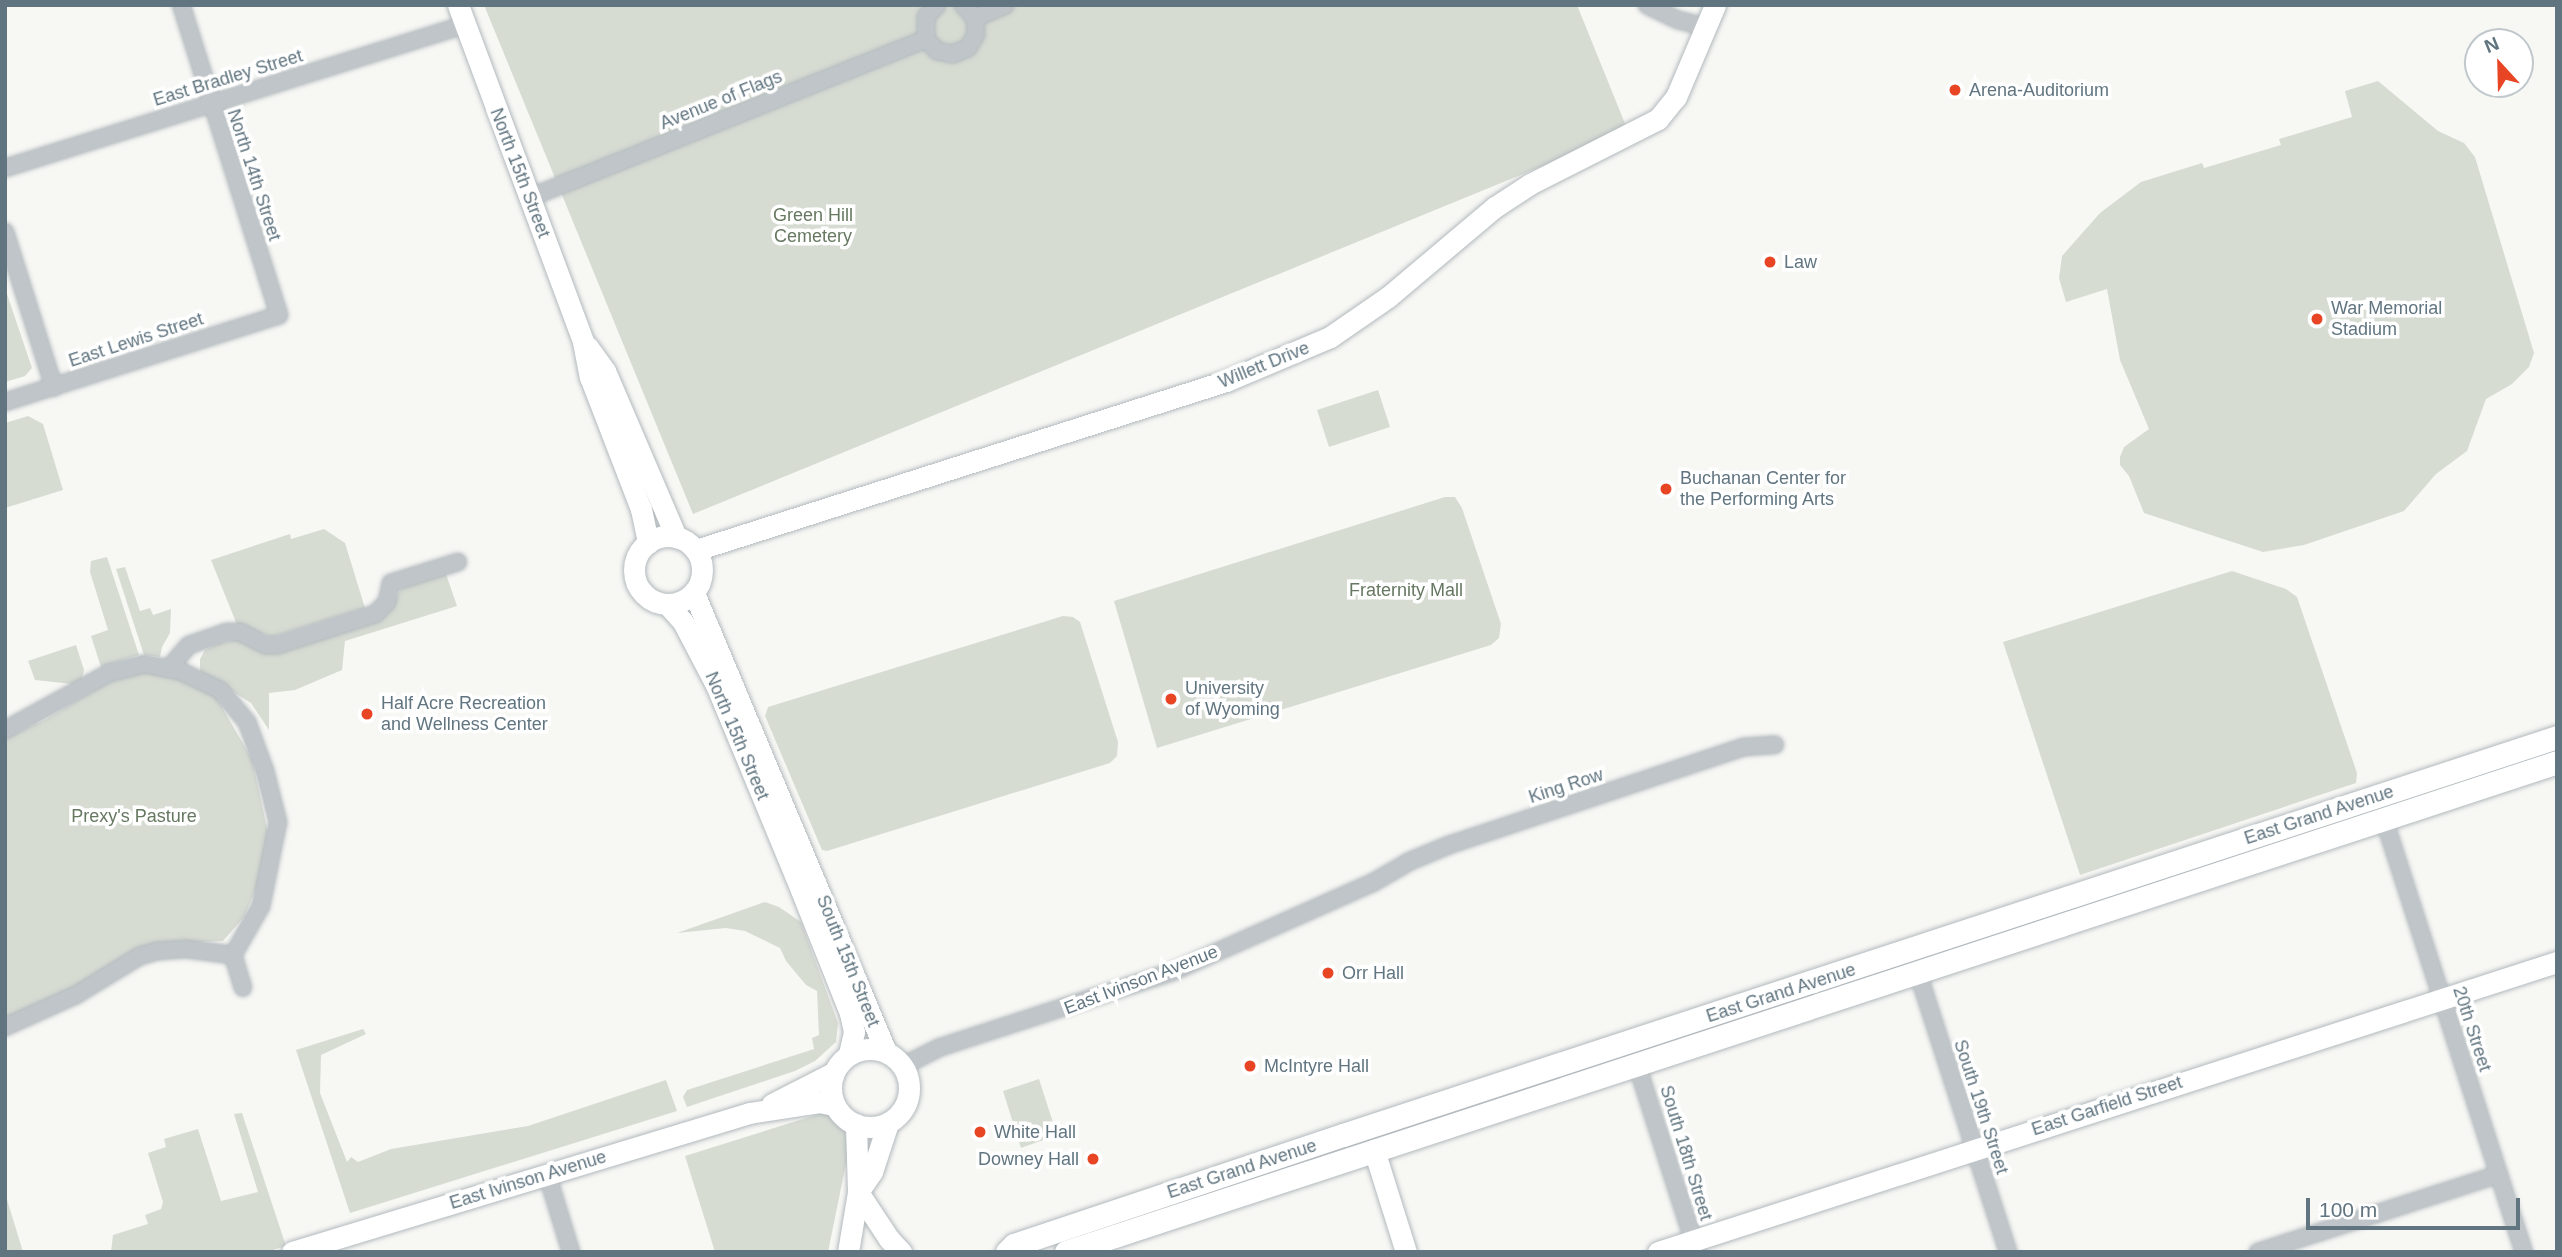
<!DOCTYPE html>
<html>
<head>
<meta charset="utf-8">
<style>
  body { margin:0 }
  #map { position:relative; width:2562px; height:1257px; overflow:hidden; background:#f7f7f4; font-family:Helvetica,sans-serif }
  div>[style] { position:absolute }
  .green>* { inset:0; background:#d7dcd3 }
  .roads { filter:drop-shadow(0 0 2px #b2b9bd) drop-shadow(0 0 2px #b2b9bd) }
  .street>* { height:16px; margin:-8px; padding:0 8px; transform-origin:8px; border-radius:8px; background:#c0c5c9 }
  .secondary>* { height:21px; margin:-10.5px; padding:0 10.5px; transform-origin:10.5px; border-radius:10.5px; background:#fff }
  .secondary>.ring { margin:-10.5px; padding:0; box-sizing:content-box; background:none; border:21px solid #fff; border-radius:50% }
  .primary>* { height:23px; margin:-11.5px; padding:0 11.5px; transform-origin:11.5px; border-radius:11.5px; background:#fff }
  .dots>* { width:19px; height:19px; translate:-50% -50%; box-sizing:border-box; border:4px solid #fff; border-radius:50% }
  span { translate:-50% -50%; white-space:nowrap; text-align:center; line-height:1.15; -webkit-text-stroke:7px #fff; paint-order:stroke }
  .street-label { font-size:18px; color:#617580 }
  .poi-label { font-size:18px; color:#617580 }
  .left { translate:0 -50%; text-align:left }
  .right { translate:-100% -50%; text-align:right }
  .park-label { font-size:18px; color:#667861 }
  .frame { position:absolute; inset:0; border:7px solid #617580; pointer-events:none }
  .north { position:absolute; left:2464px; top:28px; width:70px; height:70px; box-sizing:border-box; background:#fff; border:2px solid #c0c8cc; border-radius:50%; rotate:338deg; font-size:19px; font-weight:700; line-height:28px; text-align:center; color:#617580 }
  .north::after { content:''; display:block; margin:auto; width:24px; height:32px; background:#e74524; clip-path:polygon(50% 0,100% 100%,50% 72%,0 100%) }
  .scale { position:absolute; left:2306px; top:1198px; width:214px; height:32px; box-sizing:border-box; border:4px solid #617580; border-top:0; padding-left:9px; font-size:21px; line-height:24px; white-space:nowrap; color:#617580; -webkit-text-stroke:5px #fff; paint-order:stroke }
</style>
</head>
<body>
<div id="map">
  <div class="green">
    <i style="clip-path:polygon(484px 5px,1577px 5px,1628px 131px,693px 514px)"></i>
    <i style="clip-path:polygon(2378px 81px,2438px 131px,2464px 143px,2475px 157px,2534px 353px,2529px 367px,2512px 384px,2486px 399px,2467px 451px,2436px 474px,2404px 511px,2304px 545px,2263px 552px,2144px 513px,2129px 476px,2120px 465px,2120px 457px,2124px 447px,2149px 429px,2120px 360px,2107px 289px,2066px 302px,2059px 278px,2062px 256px,2100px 213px,2141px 182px,2202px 163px,2204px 168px,2281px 145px,2279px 139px,2352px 117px,2345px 91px)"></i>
    <i style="clip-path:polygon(6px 291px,32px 368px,25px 376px,5px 382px)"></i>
    <i style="clip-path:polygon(1378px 390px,1390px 427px,1329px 447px,1317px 410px)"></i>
    <i style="clip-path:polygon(28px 416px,43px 424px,63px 490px,5px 508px,5px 423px)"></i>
    <i style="clip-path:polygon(1445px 497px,1455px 497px,1462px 508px,1501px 624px,1499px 638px,1491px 645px,1157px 748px,1114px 601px)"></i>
    <i style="clip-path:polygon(324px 529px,345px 543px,365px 608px,272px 637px,237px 625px,211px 560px,290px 534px,291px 539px)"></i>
    <i style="clip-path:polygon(107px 557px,139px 655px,101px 667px,91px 636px,108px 630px,90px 572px,91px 561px)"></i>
    <i style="clip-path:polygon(125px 567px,140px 611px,150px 608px,153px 615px,171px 609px,170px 633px,162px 647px,160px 657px,144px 655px,116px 569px)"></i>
    <i style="clip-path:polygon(445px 571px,457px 606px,345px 641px,342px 670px,295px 690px,269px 693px,269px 730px,251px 703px,200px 671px,200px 659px,205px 650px,220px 643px,239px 639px,250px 644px,391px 607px,402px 588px)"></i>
    <i style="clip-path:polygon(2232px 571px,2286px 589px,2297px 597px,2357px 773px,2356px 783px,2080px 875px,2003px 642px)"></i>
    <i style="clip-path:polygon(1063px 616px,1073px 617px,1080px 622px,1118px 742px,1117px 756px,1110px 763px,827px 851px,822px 850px,765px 716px,768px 707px)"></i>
    <i style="clip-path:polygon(76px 645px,84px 670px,82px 679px,72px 684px,35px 680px,28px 661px)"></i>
    <i style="clip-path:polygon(155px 670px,190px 682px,216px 697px,252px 759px,269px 837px,257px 887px,244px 917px,223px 941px,161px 944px,38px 1009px,5px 1020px,5px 738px,45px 720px,116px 677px)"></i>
    <i style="clip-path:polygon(765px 902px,779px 907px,801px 922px,838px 1023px,836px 1042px,815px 1061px,795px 1071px,687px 1107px,683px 1097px,687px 1090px,814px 1049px,812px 1038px,819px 1035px,817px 991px,806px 985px,786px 961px,780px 948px,745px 931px,726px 928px,677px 933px)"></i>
    <i style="clip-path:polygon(363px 1029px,366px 1034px,321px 1055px,320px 1093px,347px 1162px,351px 1157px,358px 1162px,391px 1149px,528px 1126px,666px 1080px,677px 1111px,350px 1213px,296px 1050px)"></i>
    <i style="clip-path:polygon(1039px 1079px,1057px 1135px,1021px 1148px,1003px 1091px)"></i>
    <i style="clip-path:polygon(242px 1113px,286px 1246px,267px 1252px,111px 1252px,113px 1235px,148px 1224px,145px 1215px,161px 1209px,163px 1202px,148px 1153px,166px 1147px,164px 1139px,198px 1129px,221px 1201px,258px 1192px,234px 1114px)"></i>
    <i style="clip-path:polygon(822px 1113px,834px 1116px,843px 1125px,849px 1149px,828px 1252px,715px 1252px,685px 1156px)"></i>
    <i style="clip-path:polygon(5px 1193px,23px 1252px,5px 1252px)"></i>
  </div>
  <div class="roads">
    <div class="street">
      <i style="left:937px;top:5px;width:16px;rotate:133deg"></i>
      <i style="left:926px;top:17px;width:22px;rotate:90deg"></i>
      <i style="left:926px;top:39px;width:16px;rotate:47deg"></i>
      <i style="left:937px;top:51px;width:16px;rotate:11deg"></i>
      <i style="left:953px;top:54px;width:16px;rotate:-22deg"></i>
      <i style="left:968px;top:48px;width:16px;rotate:-60deg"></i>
      <i style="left:976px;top:34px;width:16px;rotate:-94deg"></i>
      <i style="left:975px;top:18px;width:18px;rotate:-133deg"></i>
      <i style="left:1647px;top:5px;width:34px;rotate:26deg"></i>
      <i style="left:1678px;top:20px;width:30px;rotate:14deg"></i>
      <i style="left:975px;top:18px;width:33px;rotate:-23deg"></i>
      <i style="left:5px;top:168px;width:480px;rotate:-17.3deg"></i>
      <i style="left:531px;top:197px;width:425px;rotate:-21.8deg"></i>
      <i style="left:5px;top:232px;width:163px;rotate:72.5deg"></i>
      <i style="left:5px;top:402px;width:287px;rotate:-17.6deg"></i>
      <i style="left:279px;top:315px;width:325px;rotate:-107.5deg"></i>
      <i style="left:169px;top:668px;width:30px;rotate:-49deg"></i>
      <i style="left:189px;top:645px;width:40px;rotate:-18.9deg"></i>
      <i style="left:227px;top:632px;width:13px"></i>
      <i style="left:240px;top:632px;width:29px;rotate:27deg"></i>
      <i style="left:266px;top:645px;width:11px"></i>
      <i style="left:277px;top:645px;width:103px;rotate:-17.6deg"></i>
      <i style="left:375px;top:614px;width:17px;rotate:-45deg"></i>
      <i style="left:387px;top:602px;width:19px;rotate:-78deg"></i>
      <i style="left:391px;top:583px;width:70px;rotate:-17.4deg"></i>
      <i style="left:5px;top:730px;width:119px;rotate:-28.7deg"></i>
      <i style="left:109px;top:673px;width:36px;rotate:-14deg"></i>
      <i style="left:144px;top:664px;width:37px;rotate:11deg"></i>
      <i style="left:180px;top:671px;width:44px;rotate:25.4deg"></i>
      <i style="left:220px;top:690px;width:42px;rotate:49.8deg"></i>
      <i style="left:247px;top:722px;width:52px;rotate:69.8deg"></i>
      <i style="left:265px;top:771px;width:53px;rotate:75.7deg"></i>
      <i style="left:278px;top:822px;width:86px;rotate:101.4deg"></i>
      <i style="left:261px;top:906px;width:56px;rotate:119.7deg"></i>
      <i style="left:2384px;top:819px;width:455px;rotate:72.1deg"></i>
      <i style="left:1918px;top:973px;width:293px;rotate:72.1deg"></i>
      <i style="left:5px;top:1027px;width:78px;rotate:-24.3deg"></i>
      <i style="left:76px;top:995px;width:75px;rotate:-31.4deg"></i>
      <i style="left:140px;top:956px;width:19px;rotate:-16deg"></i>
      <i style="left:158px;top:951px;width:28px;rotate:-4deg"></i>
      <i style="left:186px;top:949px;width:47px;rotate:7.3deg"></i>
      <i style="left:233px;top:955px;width:34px;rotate:73deg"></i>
      <i style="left:1637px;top:1065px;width:196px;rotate:72.2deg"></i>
      <i style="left:903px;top:1066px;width:39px;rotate:-27deg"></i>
      <i style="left:938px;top:1048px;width:246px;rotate:-18deg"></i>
      <i style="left:1172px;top:972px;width:221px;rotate:-24deg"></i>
      <i style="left:1374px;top:882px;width:39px;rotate:-30deg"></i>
      <i style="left:1408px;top:862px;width:44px;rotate:-22.5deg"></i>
      <i style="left:1449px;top:845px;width:311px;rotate:-18.4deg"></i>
      <i style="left:1744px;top:747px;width:31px;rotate:-4deg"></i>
      <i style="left:547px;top:1174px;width:82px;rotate:72.9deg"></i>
      <i style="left:2258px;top:1252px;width:253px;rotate:-17.9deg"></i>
    </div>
    <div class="secondary">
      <i style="left:458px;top:5px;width:359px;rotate:69.6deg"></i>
      <i style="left:583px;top:342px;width:36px;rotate:79deg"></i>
      <i style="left:590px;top:377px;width:142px;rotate:68.9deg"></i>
      <i style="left:641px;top:509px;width:35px;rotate:78deg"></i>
      <i style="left:587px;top:346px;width:31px;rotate:54deg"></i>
      <i style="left:605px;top:371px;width:181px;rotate:66.8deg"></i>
      <i class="ring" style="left:634px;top:536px;width:47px;height:47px"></i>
      <i style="left:696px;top:550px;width:556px;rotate:-17.69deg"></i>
      <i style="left:1226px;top:381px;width:113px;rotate:-22.9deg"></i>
      <i style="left:1330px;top:337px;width:70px;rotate:-34.6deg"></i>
      <i style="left:1388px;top:297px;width:140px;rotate:-40.1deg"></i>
      <i style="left:1495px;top:207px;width:42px;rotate:-33.3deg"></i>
      <i style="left:1530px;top:184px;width:144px;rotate:-26.9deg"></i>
      <i style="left:1658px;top:119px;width:28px;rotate:-51deg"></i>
      <i style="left:1676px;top:97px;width:100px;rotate:-67deg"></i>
      <i style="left:694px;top:593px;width:497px;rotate:67.3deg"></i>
      <i style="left:667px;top:604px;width:24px;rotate:48deg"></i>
      <i style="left:683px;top:622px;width:73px;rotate:62.4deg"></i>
      <i style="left:717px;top:687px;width:204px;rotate:67.5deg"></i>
      <i style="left:795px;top:875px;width:149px;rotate:68.3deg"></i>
      <i style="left:850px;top:1013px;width:19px;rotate:78deg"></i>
      <i style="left:854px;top:1032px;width:23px;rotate:103deg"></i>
      <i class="ring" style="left:831px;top:1049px;width:57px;height:57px"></i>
      <i style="left:772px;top:1104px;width:68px;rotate:-26.9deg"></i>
      <i style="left:1374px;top:1150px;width:107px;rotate:72.6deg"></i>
      <i style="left:858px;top:1192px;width:24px;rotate:-55deg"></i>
      <i style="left:872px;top:1172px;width:52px;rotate:-71.9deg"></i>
      <i style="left:858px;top:1192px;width:56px;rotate:56.6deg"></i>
      <i style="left:889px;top:1239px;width:18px;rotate:47deg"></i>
      <i style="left:292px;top:1252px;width:478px;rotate:-16.9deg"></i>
      <i style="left:749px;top:1113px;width:71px;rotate:-8.9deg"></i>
      <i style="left:819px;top:1102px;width:15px;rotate:11deg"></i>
      <i style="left:848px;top:1252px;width:61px;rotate:-80.5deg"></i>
      <i style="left:858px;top:1192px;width:68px;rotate:-91.7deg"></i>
      <i style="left:1658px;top:1252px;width:945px;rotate:-17.88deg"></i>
    </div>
    <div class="primary">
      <i style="left:1007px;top:1252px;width:10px;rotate:-45deg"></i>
      <i style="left:1014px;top:1245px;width:347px;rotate:-18.5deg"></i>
      <i style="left:1343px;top:1135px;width:1278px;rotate:-18.15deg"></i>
      <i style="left:1066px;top:1252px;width:1569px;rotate:-18.19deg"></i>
    </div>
  </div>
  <div class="dots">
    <i style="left:1955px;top:90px;background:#e74524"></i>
    <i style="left:1770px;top:262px;background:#e74524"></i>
    <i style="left:2317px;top:319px;background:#e74524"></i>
    <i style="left:1666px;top:489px;background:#e74524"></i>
    <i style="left:1171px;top:699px;background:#e74524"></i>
    <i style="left:367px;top:714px;background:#e74524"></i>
    <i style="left:1328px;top:973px;background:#e74524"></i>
    <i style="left:1250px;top:1066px;background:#e74524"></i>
    <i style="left:980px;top:1132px;background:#e74524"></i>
    <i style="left:1093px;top:1159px;background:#e74524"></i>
  </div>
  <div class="street-label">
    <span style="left:228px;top:78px;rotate:-17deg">East Bradley Street</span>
    <span style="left:721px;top:100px;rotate:-22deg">Avenue of Flags</span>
    <span style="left:520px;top:173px;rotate:69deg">North 15th Street</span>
    <span style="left:254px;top:175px;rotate:72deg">North 14th Street</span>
    <span style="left:136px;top:340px;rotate:-18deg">East Lewis Street</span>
    <span style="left:1264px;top:365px;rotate:-22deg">Willett Drive</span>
    <span style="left:737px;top:736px;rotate:67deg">North 15th Street</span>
    <span style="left:1566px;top:786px;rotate:-18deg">King Row</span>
    <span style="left:2319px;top:815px;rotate:-18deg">East Grand Avenue</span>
    <span style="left:848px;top:961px;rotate:68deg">South 15th Street</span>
    <span style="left:1141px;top:980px;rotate:-21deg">East Ivinson Avenue</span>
    <span style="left:1781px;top:993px;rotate:-18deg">East Grand Avenue</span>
    <span style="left:2472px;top:1029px;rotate:72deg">20th Street</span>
    <span style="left:2107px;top:1106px;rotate:-18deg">East Garfield Street</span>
    <span style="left:1981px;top:1107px;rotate:72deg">South 19th Street</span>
    <span style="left:1686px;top:1153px;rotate:73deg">South 18th Street</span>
    <span style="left:1242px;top:1169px;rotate:-18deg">East Grand Avenue</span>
    <span style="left:528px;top:1180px;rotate:-17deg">East Ivinson Avenue</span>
  </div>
  <div class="poi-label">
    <span class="left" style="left:1969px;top:90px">Arena-Auditorium</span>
    <span class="left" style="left:1784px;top:262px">Law</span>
    <span class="left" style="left:2331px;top:319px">War Memorial<br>Stadium</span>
    <span class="left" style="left:1680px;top:489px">Buchanan Center for<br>the Performing Arts</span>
    <span class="left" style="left:1185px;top:699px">University<br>of Wyoming</span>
    <span class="left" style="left:381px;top:714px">Half Acre Recreation<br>and Wellness Center</span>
    <span class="left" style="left:1342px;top:973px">Orr Hall</span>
    <span class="left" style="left:1264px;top:1066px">McIntyre Hall</span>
    <span class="left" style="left:994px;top:1132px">White Hall</span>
    <span class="right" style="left:1079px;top:1159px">Downey Hall</span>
  </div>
  <div class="park-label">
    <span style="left:813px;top:226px">Green Hill<br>Cemetery</span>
    <span style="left:1406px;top:590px">Fraternity Mall</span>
    <span style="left:134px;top:816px">Prexy's Pasture</span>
  </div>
  <div class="frame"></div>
  <div class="north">N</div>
  <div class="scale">100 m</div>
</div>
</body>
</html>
